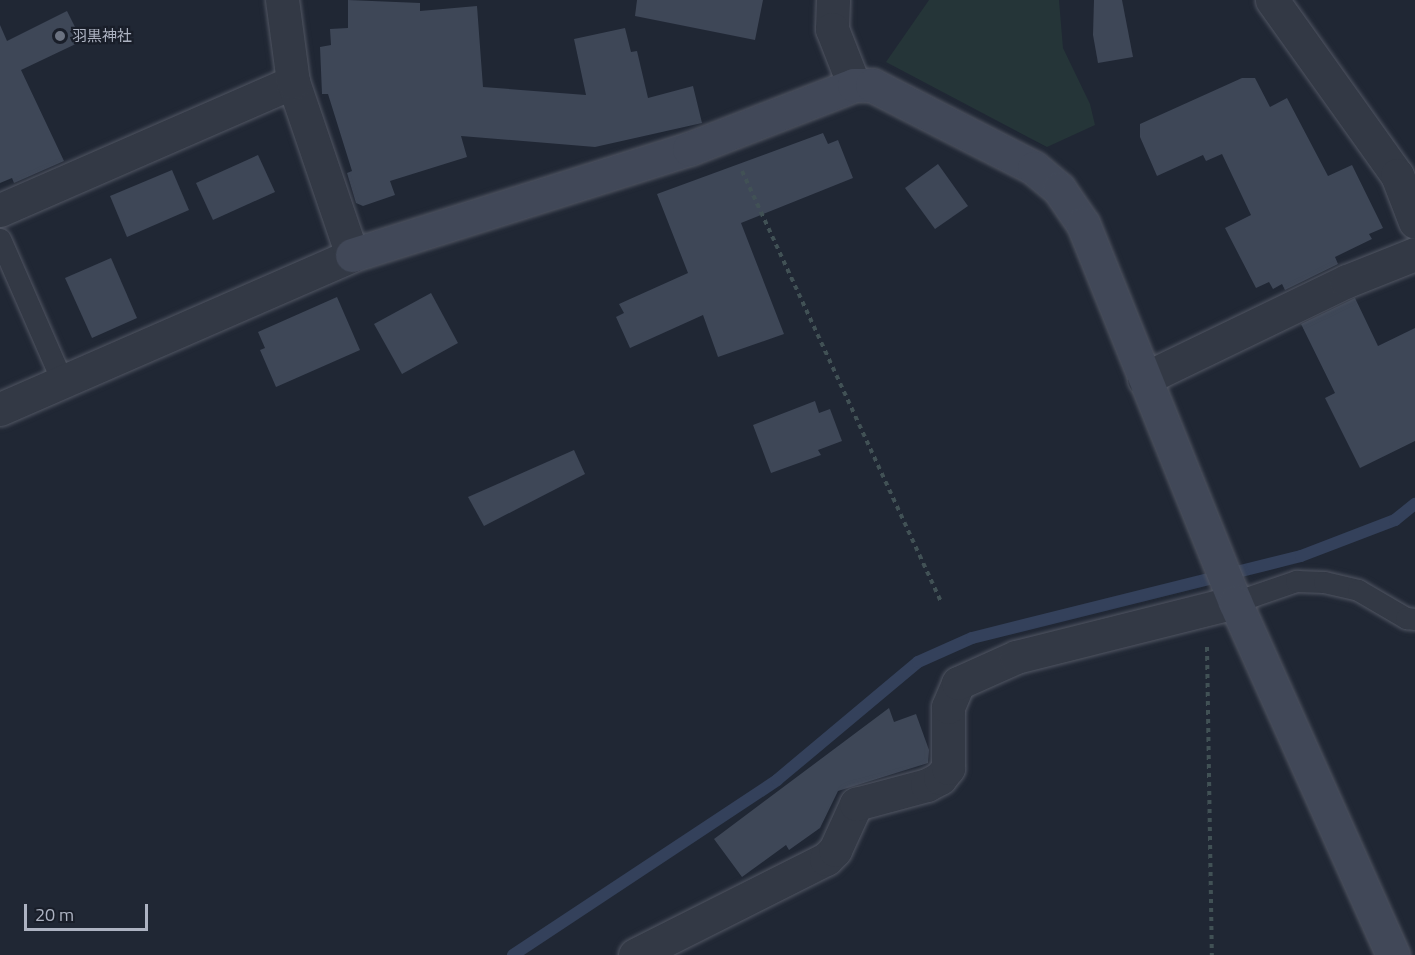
<!DOCTYPE html>
<html>
<head>
<meta charset="utf-8">
<style>
  body { margin:0 }
  #map { position:relative; width:1415px; height:955px; overflow:hidden; background:#202734; font-family:"Titillium Web","Noto Sans JP",sans-serif }
  div>[style] { position:absolute }
  .green>* { inset:0; background:#253538 }
  .stream>* { height:12px; margin:-6px; padding:0 6px; transform-origin:6px; border-radius:6px; background:#34415b }
  .building>* { inset:0; background:#3e4757 }
  .path>* { height:4px; margin-top:-2px; transform-origin:0; background:repeating-linear-gradient(90deg,#415155 0 4.5px,transparent 0 9px) }
  .roads { filter:drop-shadow(0 0 2px #515663) drop-shadow(0 0 2px #515663) }
  .lane>* { height:21px; margin:-10.5px; padding:0 10.5px; transform-origin:10.5px; border-radius:10.5px; background:#333945 }
  .street>* { height:33px; margin:-16.5px; padding:0 16.5px; transform-origin:16.5px; border-radius:16.5px; background:#333945 }
  .secondary>* { height:33px; margin:-16.5px; padding:0 16.5px; transform-origin:16.5px; border-radius:16.5px; background:#414858 }
  .dots>* { width:16px; height:16px; translate:-50% -50%; box-sizing:border-box; border:3px solid #191e29; border-radius:50% }
  span { translate:-50% -50%; white-space:nowrap; text-align:center; line-height:1.15; -webkit-text-stroke:4.5px #191e29; paint-order:stroke }
  .poi-label { font-size:15px; color:#adb3c2 }
  .left { translate:0 -50%; text-align:left }
  .scale { position:absolute; left:24px; top:904px; width:124px; height:27px; box-sizing:border-box; border:3px solid #adb3c2; border-top:0; padding-left:8px; font-size:18px; line-height:21px; white-space:nowrap; color:#adb3c2; -webkit-text-stroke:4px #191e29; paint-order:stroke }
</style>
</head>
<body>
<div id="map">
  <div class="green">
    <i style="clip-path:polygon(929px 0,1059px 0,1063px 48px,1090px 104px,1095px 125px,1047px 147px,886px 62px)"></i>
  </div>
  <div class="stream">
    <i style="left:513px;top:955px;width:317px;rotate:-33.5deg"></i>
    <i style="left:777px;top:780px;width:184px;rotate:-39.9deg"></i>
    <i style="left:918px;top:662px;width:59px;rotate:-24deg"></i>
    <i style="left:972px;top:638px;width:339px;rotate:-14deg"></i>
    <i style="left:1301px;top:556px;width:101px;rotate:-21deg"></i>
    <i style="left:1395px;top:520px;width:26px;rotate:-39deg"></i>
  </div>
  <div class="building">
    <i style="clip-path:polygon(348px 0,420px 3px,420px 11px,477px 6px,483px 87px,586px 95px,574px 39px,625px 28px,631px 52px,637px 51px,648px 98px,693px 86px,702px 123px,595px 147px,461px 136px,467px 157px,390px 181px,395px 195px,363px 206px,356px 203px,347px 173px,352px 171px,328px 94px,322px 94px,320px 47px,331px 45px,330px 29px,348px 28px)"></i>
    <i style="clip-path:polygon(637px 0,763px 0,755px 40px,635px 16px)"></i>
    <i style="clip-path:polygon(1094px 0,1122px 0,1133px 57px,1098px 63px,1093px 35px)"></i>
    <i style="clip-path:polygon(67px 11px,82px 41px,21px 70px,64px 161px,14px 183px,12px 178px,0 183px,0 25px,7px 41px)"></i>
    <i style="clip-path:polygon(1242px 78px,1255px 78px,1270px 107px,1287px 98px,1328px 176px,1352px 165px,1383px 228px,1369px 234px,1372px 239px,1335px 257px,1338px 264px,1285px 290px,1282px 284px,1273px 289px,1269px 282px,1256px 288px,1225px 228px,1251px 215px,1222px 154px,1206px 161px,1203px 155px,1157px 176px,1140px 137px,1140px 124px)"></i>
    <i style="clip-path:polygon(823px 133px,828px 144px,838px 140px,853px 178px,741px 223px,784px 334px,718px 357px,703px 315px,630px 348px,616px 317px,624px 313px,619px 304px,688px 273px,657px 194px)"></i>
    <i style="clip-path:polygon(258px 155px,275px 192px,213px 220px,196px 183px)"></i>
    <i style="clip-path:polygon(938px 164px,968px 206px,935px 229px,905px 188px)"></i>
    <i style="clip-path:polygon(172px 170px,189px 210px,127px 237px,110px 196px)"></i>
    <i style="clip-path:polygon(111px 258px,137px 318px,92px 338px,65px 278px)"></i>
    <i style="clip-path:polygon(431px 293px,458px 343px,402px 374px,374px 324px)"></i>
    <i style="clip-path:polygon(337px 297px,360px 350px,276px 387px,260px 350px,265px 348px,258px 332px)"></i>
    <i style="clip-path:polygon(1355px 298px,1378px 346px,1415px 328px,1415px 441px,1360px 468px,1325px 398px,1335px 393px,1301px 324px)"></i>
    <i style="clip-path:polygon(815px 401px,819px 413px,830px 409px,842px 441px,818px 450px,821px 455px,771px 473px,753px 425px)"></i>
    <i style="clip-path:polygon(574px 450px,585px 474px,484px 526px,468px 497px)"></i>
    <i style="clip-path:polygon(889px 708px,894px 722px,916px 714px,929px 750px,928px 763px,838px 791px,820px 828px,789px 850px,786px 845px,742px 877px,714px 839px)"></i>
  </div>
  <div class="path">
    <i style="left:742px;top:171px;width:476px;rotate:65.2deg"></i>
    <i style="left:1207px;top:647px;width:308px;rotate:89.1deg"></i>
  </div>
  <div class="roads">
    <div class="lane">
      <i style="left:0;top:239px;width:155px;rotate:66.4deg"></i>
      <i style="left:1235px;top:602px;width:65px;rotate:-19deg"></i>
      <i style="left:1296px;top:581px;width:28px;rotate:2deg"></i>
      <i style="left:1324px;top:582px;width:35px;rotate:13deg"></i>
      <i style="left:1358px;top:590px;width:56px;rotate:30.3deg"></i>
      <i style="left:1406px;top:618px;width:9px;rotate:6deg"></i>
    </div>
    <div class="street">
      <i style="left:833px;top:0;width:29px;rotate:92deg"></i>
      <i style="left:832px;top:29px;width:60px;rotate:68.6deg"></i>
      <i style="left:1272px;top:0;width:215px;rotate:54.5deg"></i>
      <i style="left:1397px;top:175px;width:50px;rotate:69deg"></i>
      <i style="left:0;top:210px;width:320px;rotate:-23.6deg"></i>
      <i style="left:1144px;top:379px;width:225px;rotate:-25.8deg"></i>
      <i style="left:1347px;top:281px;width:73px;rotate:-21.7deg"></i>
      <i style="left:0;top:409px;width:384px;rotate:-23.6deg"></i>
      <i style="left:352px;top:255px;width:183px;rotate:-108.8deg"></i>
      <i style="left:293px;top:82px;width:83px;rotate:-97.6deg"></i>
      <i style="left:635px;top:955px;width:214px;rotate:-26.7deg"></i>
      <i style="left:826px;top:859px;width:13px;rotate:-45deg"></i>
      <i style="left:835px;top:850px;width:51px;rotate:-65.5deg"></i>
      <i style="left:856px;top:804px;width:73px;rotate:-15deg"></i>
      <i style="left:927px;top:785px;width:15px;rotate:-28deg"></i>
      <i style="left:940px;top:778px;width:13px;rotate:-51deg"></i>
      <i style="left:948px;top:768px;width:61px;rotate:-90deg"></i>
      <i style="left:948px;top:707px;width:26px;rotate:-67deg"></i>
      <i style="left:958px;top:683px;width:64px;rotate:-24.1deg"></i>
      <i style="left:1016px;top:657px;width:226px;rotate:-14.1deg"></i>
    </div>
    <div class="secondary">
      <i style="left:352px;top:255px;width:353px;rotate:-17.5deg"></i>
      <i style="left:689px;top:149px;width:177px;rotate:-21.2deg"></i>
      <i style="left:854px;top:85px;width:18px"></i>
      <i style="left:872px;top:85px;width:182px;rotate:27.1deg"></i>
      <i style="left:1034px;top:168px;width:33px;rotate:40deg"></i>
      <i style="left:1059px;top:189px;width:42px;rotate:55.6deg"></i>
      <i style="left:1083px;top:224px;width:407px;rotate:68.1deg"></i>
      <i style="left:1235px;top:602px;width:387px;rotate:65.9deg"></i>
    </div>
  </div>
  <div class="dots">
    <i style="left:60px;top:36px;background:#6b7280"></i>
  </div>
  <div class="poi-label">
    <span class="left" style="left:72px;top:36px">羽黒神社</span>
  </div>
  <div class="scale">20 m</div>
</div>
</body>
</html>
